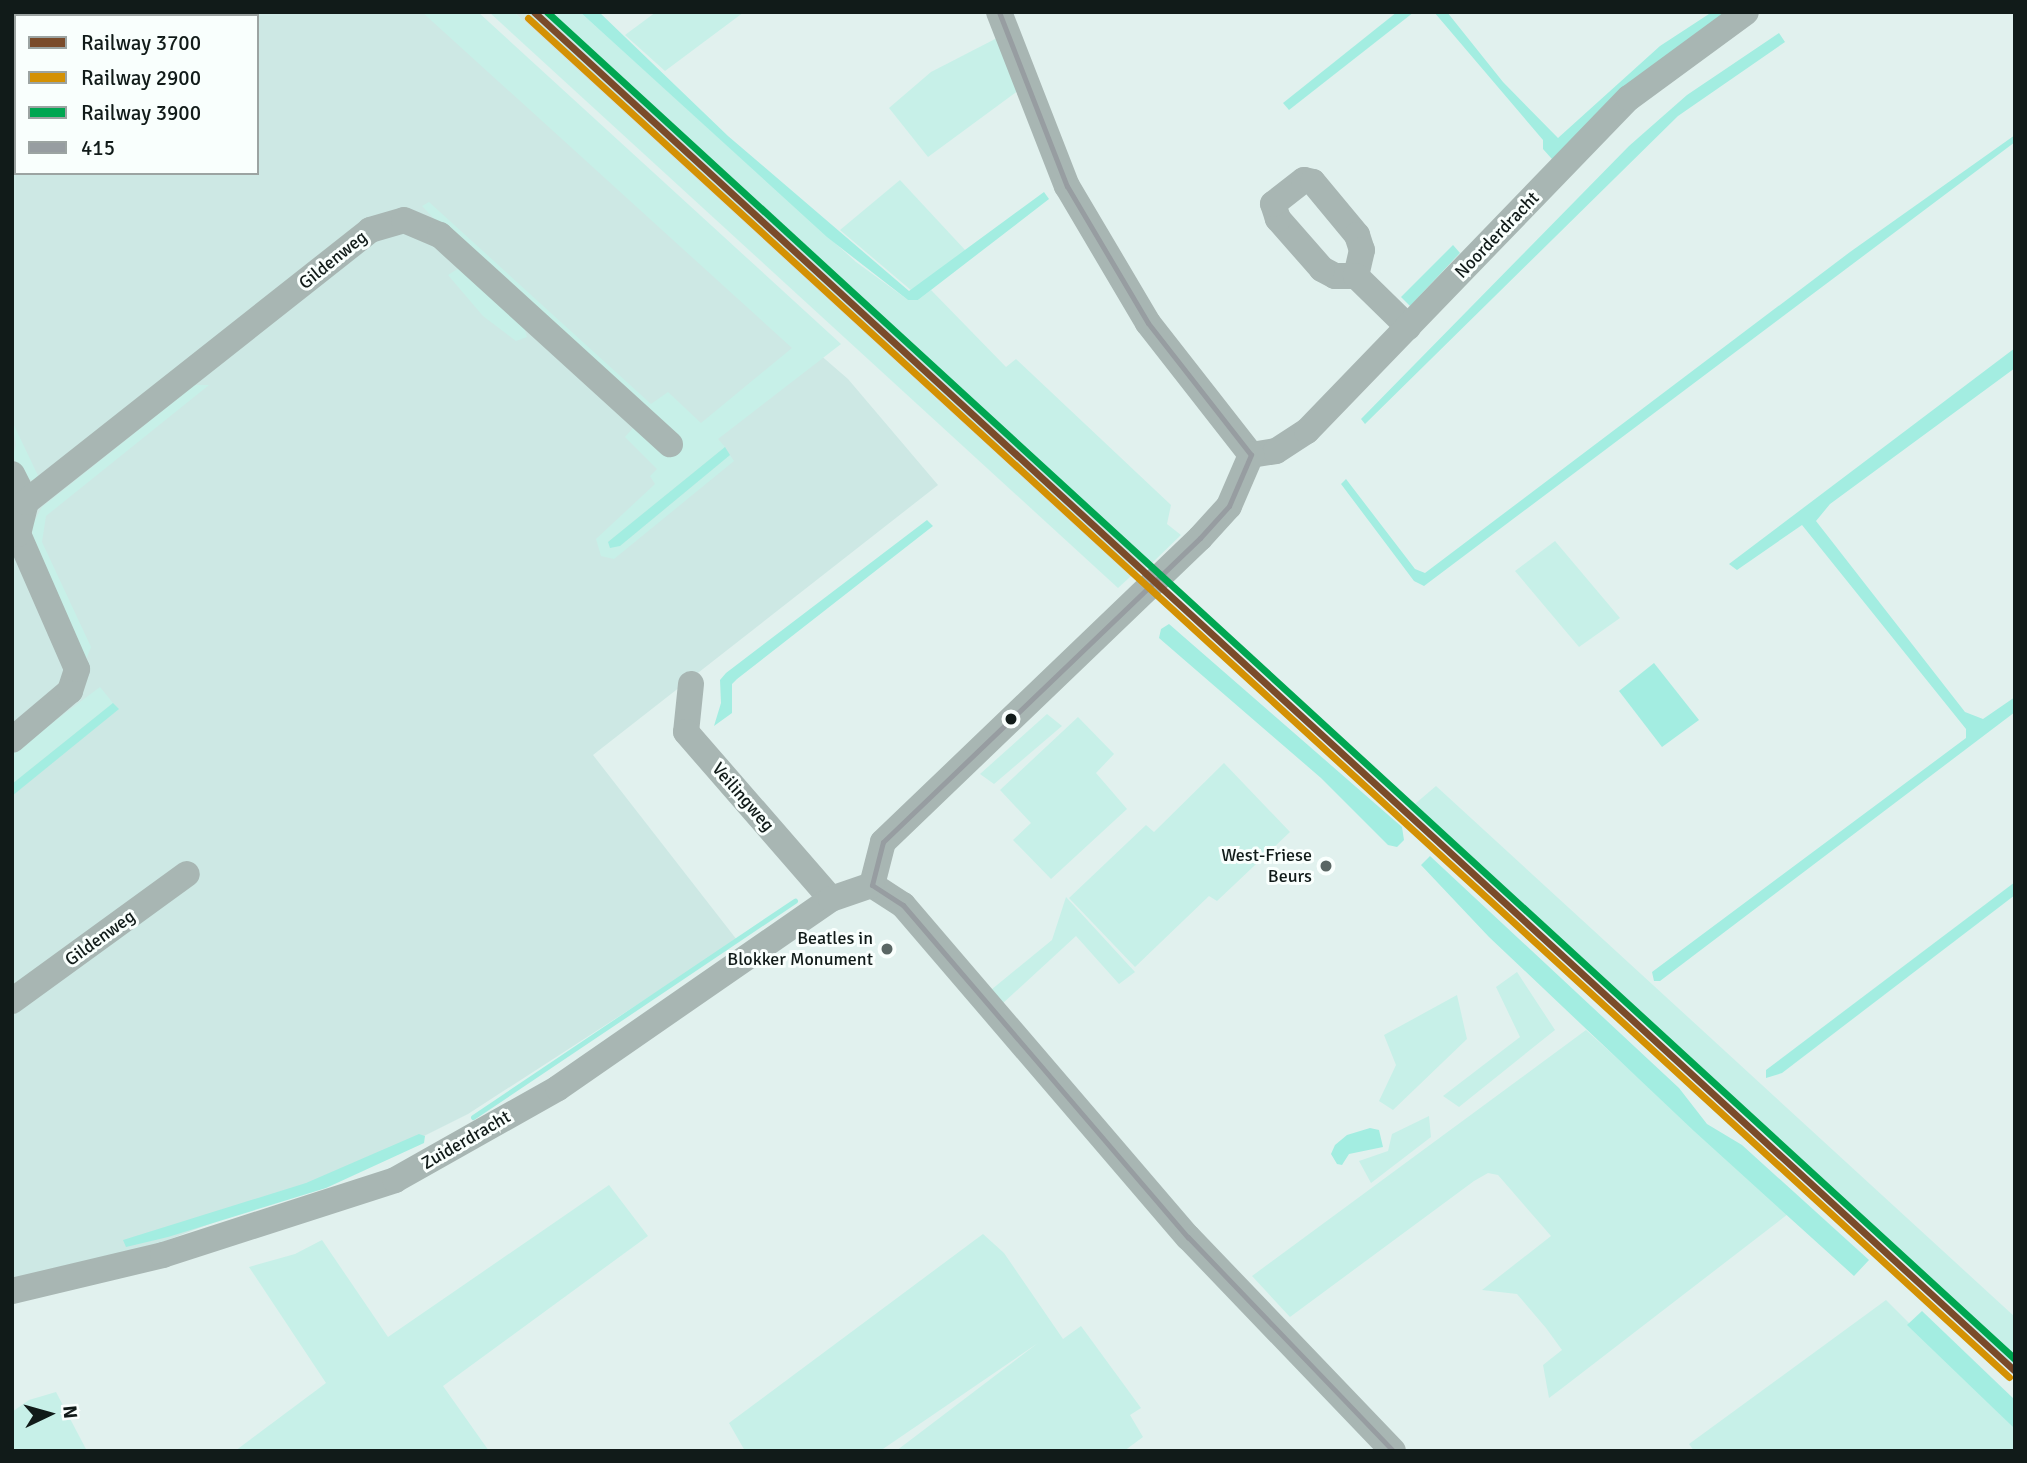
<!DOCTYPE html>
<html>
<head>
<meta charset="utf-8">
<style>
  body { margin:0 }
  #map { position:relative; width:2027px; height:1463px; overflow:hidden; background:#e1f1ee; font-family:Signika,sans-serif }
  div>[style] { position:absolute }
  .built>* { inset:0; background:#cde8e4 }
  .green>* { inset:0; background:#c7f0e8 }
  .water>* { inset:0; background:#a3ede1 }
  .stream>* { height:5px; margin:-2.5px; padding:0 2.5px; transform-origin:2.5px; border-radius:2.5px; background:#a3ede1 }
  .minor>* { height:26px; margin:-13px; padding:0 13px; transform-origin:13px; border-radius:13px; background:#a8b6b3 }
  .bus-1>* { height:5px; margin:-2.5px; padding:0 2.5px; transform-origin:2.5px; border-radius:2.5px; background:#979da1 }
  .rail-1>* { height:7px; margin:-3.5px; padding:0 3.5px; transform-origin:3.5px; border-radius:3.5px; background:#7a4b2a }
  .rail-2>* { height:7px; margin:-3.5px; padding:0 3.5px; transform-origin:3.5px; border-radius:3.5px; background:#d49104 }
  .rail-3>* { height:7px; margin:-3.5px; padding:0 3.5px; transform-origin:3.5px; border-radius:3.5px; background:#00a651 }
  .dots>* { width:19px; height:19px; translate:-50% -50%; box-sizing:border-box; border:4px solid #f9fffd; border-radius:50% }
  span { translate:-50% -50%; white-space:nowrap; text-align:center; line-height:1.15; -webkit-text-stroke:6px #f9fffd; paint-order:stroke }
  .street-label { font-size:18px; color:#111b19 }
  .poi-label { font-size:18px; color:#111b19 }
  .right { translate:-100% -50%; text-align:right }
  .frame { position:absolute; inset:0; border:14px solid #111b19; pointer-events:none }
  .legend { position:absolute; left:14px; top:14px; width:245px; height:161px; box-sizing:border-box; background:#f9fffd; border:2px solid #9ca4a2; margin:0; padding:9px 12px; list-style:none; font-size:21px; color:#111b19 }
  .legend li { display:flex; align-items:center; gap:14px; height:35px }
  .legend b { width:35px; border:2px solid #9ca4a2 }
  .north { position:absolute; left:14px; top:1379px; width:70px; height:70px; -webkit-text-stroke:5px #f9fffd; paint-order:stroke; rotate:85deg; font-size:19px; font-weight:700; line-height:28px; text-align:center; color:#111b19 }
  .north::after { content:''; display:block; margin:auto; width:24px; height:32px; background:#111b19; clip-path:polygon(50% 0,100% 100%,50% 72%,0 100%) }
</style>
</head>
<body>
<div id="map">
  <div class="built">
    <i style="clip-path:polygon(198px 12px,425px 12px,848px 379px,938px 485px,593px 755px,737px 940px,468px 1114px,376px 1160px,160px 1243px,12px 1281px,12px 174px,257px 173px,257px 16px,194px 16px)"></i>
    <i style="clip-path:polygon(514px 12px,543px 12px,1150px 565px,1130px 577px)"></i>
  </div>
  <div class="green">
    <i style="clip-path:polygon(12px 12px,114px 12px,16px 16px,12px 94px)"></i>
    <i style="clip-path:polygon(422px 12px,478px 12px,841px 344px,718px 439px,725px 447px,608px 542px,620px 546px,730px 455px,734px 461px,614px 559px,601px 556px,596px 539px,655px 484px,650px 476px,657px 469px,625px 437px,633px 428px,422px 206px,429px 202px,651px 404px,668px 392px,701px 423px,792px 348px)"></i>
    <i style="clip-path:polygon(489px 12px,514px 12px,1130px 577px,1118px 588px)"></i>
    <i style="clip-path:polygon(543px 12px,580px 12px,856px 262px,908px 300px,918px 300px,931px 290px,1006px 367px,1016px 359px,1171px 505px,1167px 524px,1181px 535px,1150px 565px)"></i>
    <i style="clip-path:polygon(656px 12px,744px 12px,665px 71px,625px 35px)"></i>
    <i style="clip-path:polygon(997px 38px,1019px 90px,928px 157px,889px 108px,931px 72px)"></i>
    <i style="clip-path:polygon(900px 180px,966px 251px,912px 291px,840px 230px)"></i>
    <i style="clip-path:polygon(459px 268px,524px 327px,527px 337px,516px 341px,483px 316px,448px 275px)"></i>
    <i style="clip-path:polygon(195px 385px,209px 385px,46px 516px,42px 542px,91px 647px,86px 660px,32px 535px,33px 524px,42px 507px)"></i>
    <i style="clip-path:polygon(12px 421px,41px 482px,24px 478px,13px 456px,16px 445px)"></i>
    <i style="clip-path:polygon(1555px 541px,1620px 618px,1579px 647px,1515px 571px)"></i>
    <i style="clip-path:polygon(100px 687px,113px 703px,12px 784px,12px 753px)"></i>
    <i style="clip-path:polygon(1047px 714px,1062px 726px,994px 784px,980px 774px)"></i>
    <i style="clip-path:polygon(1078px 717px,1114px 754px,1096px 773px,1127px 809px,1051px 879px,1013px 840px,1031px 823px,1000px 790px)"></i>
    <i style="clip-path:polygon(1224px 763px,1290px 832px,1217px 901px,1209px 896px,1135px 967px,1069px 898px,1146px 825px,1154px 832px)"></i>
    <i style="clip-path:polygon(1436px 786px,2015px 1317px,2015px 1368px,1892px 1249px,1409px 809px)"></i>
    <i style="clip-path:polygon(1066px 897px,1135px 972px,1119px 984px,1076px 936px,1002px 1004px,991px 990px,1052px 940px)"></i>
    <i style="clip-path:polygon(1517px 972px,1555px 1030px,1459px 1107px,1443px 1096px,1520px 1037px,1496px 987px)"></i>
    <i style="clip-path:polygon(1457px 995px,1467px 1039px,1393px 1110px,1379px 1101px,1396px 1065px,1384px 1035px)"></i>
    <i style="clip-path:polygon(1586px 1030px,1788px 1214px,1561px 1389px,1549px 1398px,1543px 1365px,1562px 1350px,1546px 1328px,1517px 1294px,1482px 1290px,1551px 1236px,1498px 1175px,1488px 1173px,1474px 1181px,1290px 1317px,1252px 1276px)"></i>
    <i style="clip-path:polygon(1429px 1116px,1431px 1137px,1371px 1183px,1359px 1161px,1388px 1151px,1392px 1134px)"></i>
    <i style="clip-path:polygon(609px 1185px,648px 1236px,443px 1386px,489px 1451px,235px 1451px,326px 1383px,249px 1267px,295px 1254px,322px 1240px,388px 1337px)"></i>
    <i style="clip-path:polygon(983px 1234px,1004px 1253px,1063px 1339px,1081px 1326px,1141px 1408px,1130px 1415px,1143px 1437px,1124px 1451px,896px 1451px,1038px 1343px,880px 1451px,745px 1451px,729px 1423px)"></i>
    <i style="clip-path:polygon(1886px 1300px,2015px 1429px,2015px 1451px,1694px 1451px,1689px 1444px)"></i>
    <i style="clip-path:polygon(56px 1392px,87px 1451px,12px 1451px,12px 1412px,29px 1400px)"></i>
  </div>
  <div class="water">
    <i style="clip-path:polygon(580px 12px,599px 12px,728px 136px,909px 291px,1044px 192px,1049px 199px,918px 300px,908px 300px,827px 237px)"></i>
    <i style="clip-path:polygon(1397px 12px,1414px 12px,1289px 110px,1283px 103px)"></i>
    <i style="clip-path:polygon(1434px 12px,1447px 12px,1503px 82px,1558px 138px,1660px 46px,1712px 12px,1727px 12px,1625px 86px,1552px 159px,1543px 149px,1543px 140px)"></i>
    <i style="clip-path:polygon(1779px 33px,1785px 42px,1678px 116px,1365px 424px,1361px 419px,1629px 146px,1687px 95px)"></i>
    <i style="clip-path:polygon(2015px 135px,2015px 142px,1424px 586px,1414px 581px,1341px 484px,1346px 479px,1415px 569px,1425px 573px,1850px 252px)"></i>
    <i style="clip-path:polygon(1453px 245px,1460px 253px,1410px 306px,1401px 297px)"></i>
    <i style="clip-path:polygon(2015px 348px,2015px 368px,1830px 504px,1816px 521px,1965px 712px,1983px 719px,2015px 697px,2015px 712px,1660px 981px,1654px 981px,1652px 972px,1966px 738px,1966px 729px,1802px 525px,1737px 570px,1729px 564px)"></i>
    <i style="clip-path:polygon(725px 447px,730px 455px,620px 546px,610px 548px,608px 542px)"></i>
    <i style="clip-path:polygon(927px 520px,933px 526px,737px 679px,732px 684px,732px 713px,714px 726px,721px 703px,720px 680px,726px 673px)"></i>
    <i style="clip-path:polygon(1169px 624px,1402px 827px,1404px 840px,1397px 847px,1388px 845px,1321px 778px,1159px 638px,1161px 629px)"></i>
    <i style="clip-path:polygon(1654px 663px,1699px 720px,1662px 747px,1619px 691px)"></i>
    <i style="clip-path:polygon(113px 703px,119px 709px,12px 796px,12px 784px)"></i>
    <i style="clip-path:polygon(1430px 856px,1679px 1088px,1707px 1124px,1742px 1145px,1869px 1260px,1854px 1276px,1694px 1131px,1489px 937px,1421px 865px)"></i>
    <i style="clip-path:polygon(2015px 882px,2015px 895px,1782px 1073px,1766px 1078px,1766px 1070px)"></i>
    <i style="clip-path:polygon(1370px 1128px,1379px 1130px,1383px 1147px,1349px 1154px,1342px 1165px,1337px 1164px,1331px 1154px,1335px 1145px,1347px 1135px)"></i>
    <i style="clip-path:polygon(419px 1134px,425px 1136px,424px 1143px,326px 1188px,168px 1237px,126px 1247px,123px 1240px,306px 1183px)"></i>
    <i style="clip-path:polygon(1922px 1311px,2015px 1400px,2015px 1429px,1907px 1325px)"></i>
  </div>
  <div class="stream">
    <i style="left:473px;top:1117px;width:388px;rotate:-33.9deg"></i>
  </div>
  <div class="minor">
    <i style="left:999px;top:12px;width:187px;rotate:68.7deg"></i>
    <i style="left:1067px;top:186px;width:159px;rotate:59.4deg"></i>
    <i style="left:1148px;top:323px;width:167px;rotate:52deg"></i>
    <i style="left:1356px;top:276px;width:21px;rotate:180deg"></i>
    <i style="left:1335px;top:276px;width:15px;rotate:-152deg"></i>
    <i style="left:1322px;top:269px;width:67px;rotate:-131.3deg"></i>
    <i style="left:1278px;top:219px;width:16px;rotate:-108deg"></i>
    <i style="left:1273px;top:204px;width:39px;rotate:-38deg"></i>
    <i style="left:1304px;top:180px;width:9px;rotate:13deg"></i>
    <i style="left:1313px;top:182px;width:69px;rotate:50.3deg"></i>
    <i style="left:1357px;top:235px;width:16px;rotate:72deg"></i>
    <i style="left:1362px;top:250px;width:27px;rotate:103deg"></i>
    <i style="left:1356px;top:276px;width:73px;rotate:44.4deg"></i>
    <i style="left:1251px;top:455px;width:25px;rotate:-9deg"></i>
    <i style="left:1276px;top:451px;width:37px;rotate:-33deg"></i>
    <i style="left:1307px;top:431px;width:463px;rotate:-46deg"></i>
    <i style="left:1629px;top:98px;width:145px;rotate:-36.3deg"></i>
    <i style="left:12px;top:474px;width:31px;rotate:63deg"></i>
    <i style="left:691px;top:684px;width:48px;rotate:95.9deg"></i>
    <i style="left:686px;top:732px;width:221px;rotate:49deg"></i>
    <i style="left:12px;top:740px;width:76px;rotate:-40.2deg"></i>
    <i style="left:70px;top:691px;width:23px;rotate:-72deg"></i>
    <i style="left:77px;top:669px;width:147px;rotate:-113.6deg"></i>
    <i style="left:18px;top:534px;width:33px;rotate:-76deg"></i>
    <i style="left:26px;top:502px;width:439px;rotate:-38.3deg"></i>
    <i style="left:370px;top:230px;width:35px;rotate:-16deg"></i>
    <i style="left:404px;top:220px;width:39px;rotate:23deg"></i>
    <i style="left:440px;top:235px;width:311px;rotate:42.3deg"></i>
    <i style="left:872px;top:885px;width:37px;rotate:33deg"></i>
    <i style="left:903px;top:905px;width:438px;rotate:49.4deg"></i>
    <i style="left:1188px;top:1237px;width:296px;rotate:46.2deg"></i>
    <i style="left:872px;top:885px;width:44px;rotate:-75.7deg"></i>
    <i style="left:883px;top:842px;width:439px;rotate:-43.8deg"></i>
    <i style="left:1200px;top:538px;width:43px;rotate:-47.8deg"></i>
    <i style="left:1229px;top:506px;width:56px;rotate:-66.7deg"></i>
    <i style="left:12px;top:1001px;width:216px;rotate:-36deg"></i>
    <i style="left:12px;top:1291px;width:155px;rotate:-13.4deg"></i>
    <i style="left:163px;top:1255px;width:244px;rotate:-17.9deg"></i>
    <i style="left:395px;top:1180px;width:187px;rotate:-29.4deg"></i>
    <i style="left:558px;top:1088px;width:332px;rotate:-34.7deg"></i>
    <i style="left:831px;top:899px;width:43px;rotate:-18.9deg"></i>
  </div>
  <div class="bus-1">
    <i style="left:999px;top:12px;width:187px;rotate:68.7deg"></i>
    <i style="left:1067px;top:186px;width:159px;rotate:59.4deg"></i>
    <i style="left:1148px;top:323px;width:167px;rotate:52deg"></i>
    <i style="left:872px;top:885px;width:37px;rotate:33deg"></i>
    <i style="left:903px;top:905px;width:438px;rotate:49.4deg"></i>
    <i style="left:1188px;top:1237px;width:296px;rotate:46.2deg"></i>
    <i style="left:872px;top:885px;width:44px;rotate:-75.7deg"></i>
    <i style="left:883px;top:842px;width:439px;rotate:-43.8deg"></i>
    <i style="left:1200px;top:538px;width:43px;rotate:-47.8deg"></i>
    <i style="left:1229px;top:506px;width:56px;rotate:-66.7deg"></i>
  </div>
  <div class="rail-1">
    <i style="left:534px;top:12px;width:2010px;rotate:42.54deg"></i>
  </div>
  <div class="rail-2">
    <i style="left:528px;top:18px;width:2010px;rotate:42.54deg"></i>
  </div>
  <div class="rail-3">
    <i style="left:547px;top:12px;width:1992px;rotate:42.54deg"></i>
  </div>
  <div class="dots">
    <i style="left:1011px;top:719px;background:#111b19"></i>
    <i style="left:1326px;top:866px;background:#5a6664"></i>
    <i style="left:887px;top:949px;background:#5a6664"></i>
  </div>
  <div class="street-label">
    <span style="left:1497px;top:235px;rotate:-46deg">Noorderdracht</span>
    <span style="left:333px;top:260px;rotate:-39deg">Gildenweg</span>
    <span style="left:743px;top:797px;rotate:49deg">Veilingweg</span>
    <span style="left:100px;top:938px;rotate:-36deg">Gildenweg</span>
    <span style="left:466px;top:1140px;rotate:-30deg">Zuiderdracht</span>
  </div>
  <div class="poi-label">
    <span class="right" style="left:1312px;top:866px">West-Friese<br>Beurs</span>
    <span class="right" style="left:873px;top:949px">Beatles in<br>Blokker Monument</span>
  </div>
  <div class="frame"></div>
  <ul class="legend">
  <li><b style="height:9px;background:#7a4b2a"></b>Railway 3700</li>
  <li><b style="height:9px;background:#d49104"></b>Railway 2900</li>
  <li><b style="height:9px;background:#00a651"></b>Railway 3900</li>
  <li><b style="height:9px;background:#979da1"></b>415</li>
  </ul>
  <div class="north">N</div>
</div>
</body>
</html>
